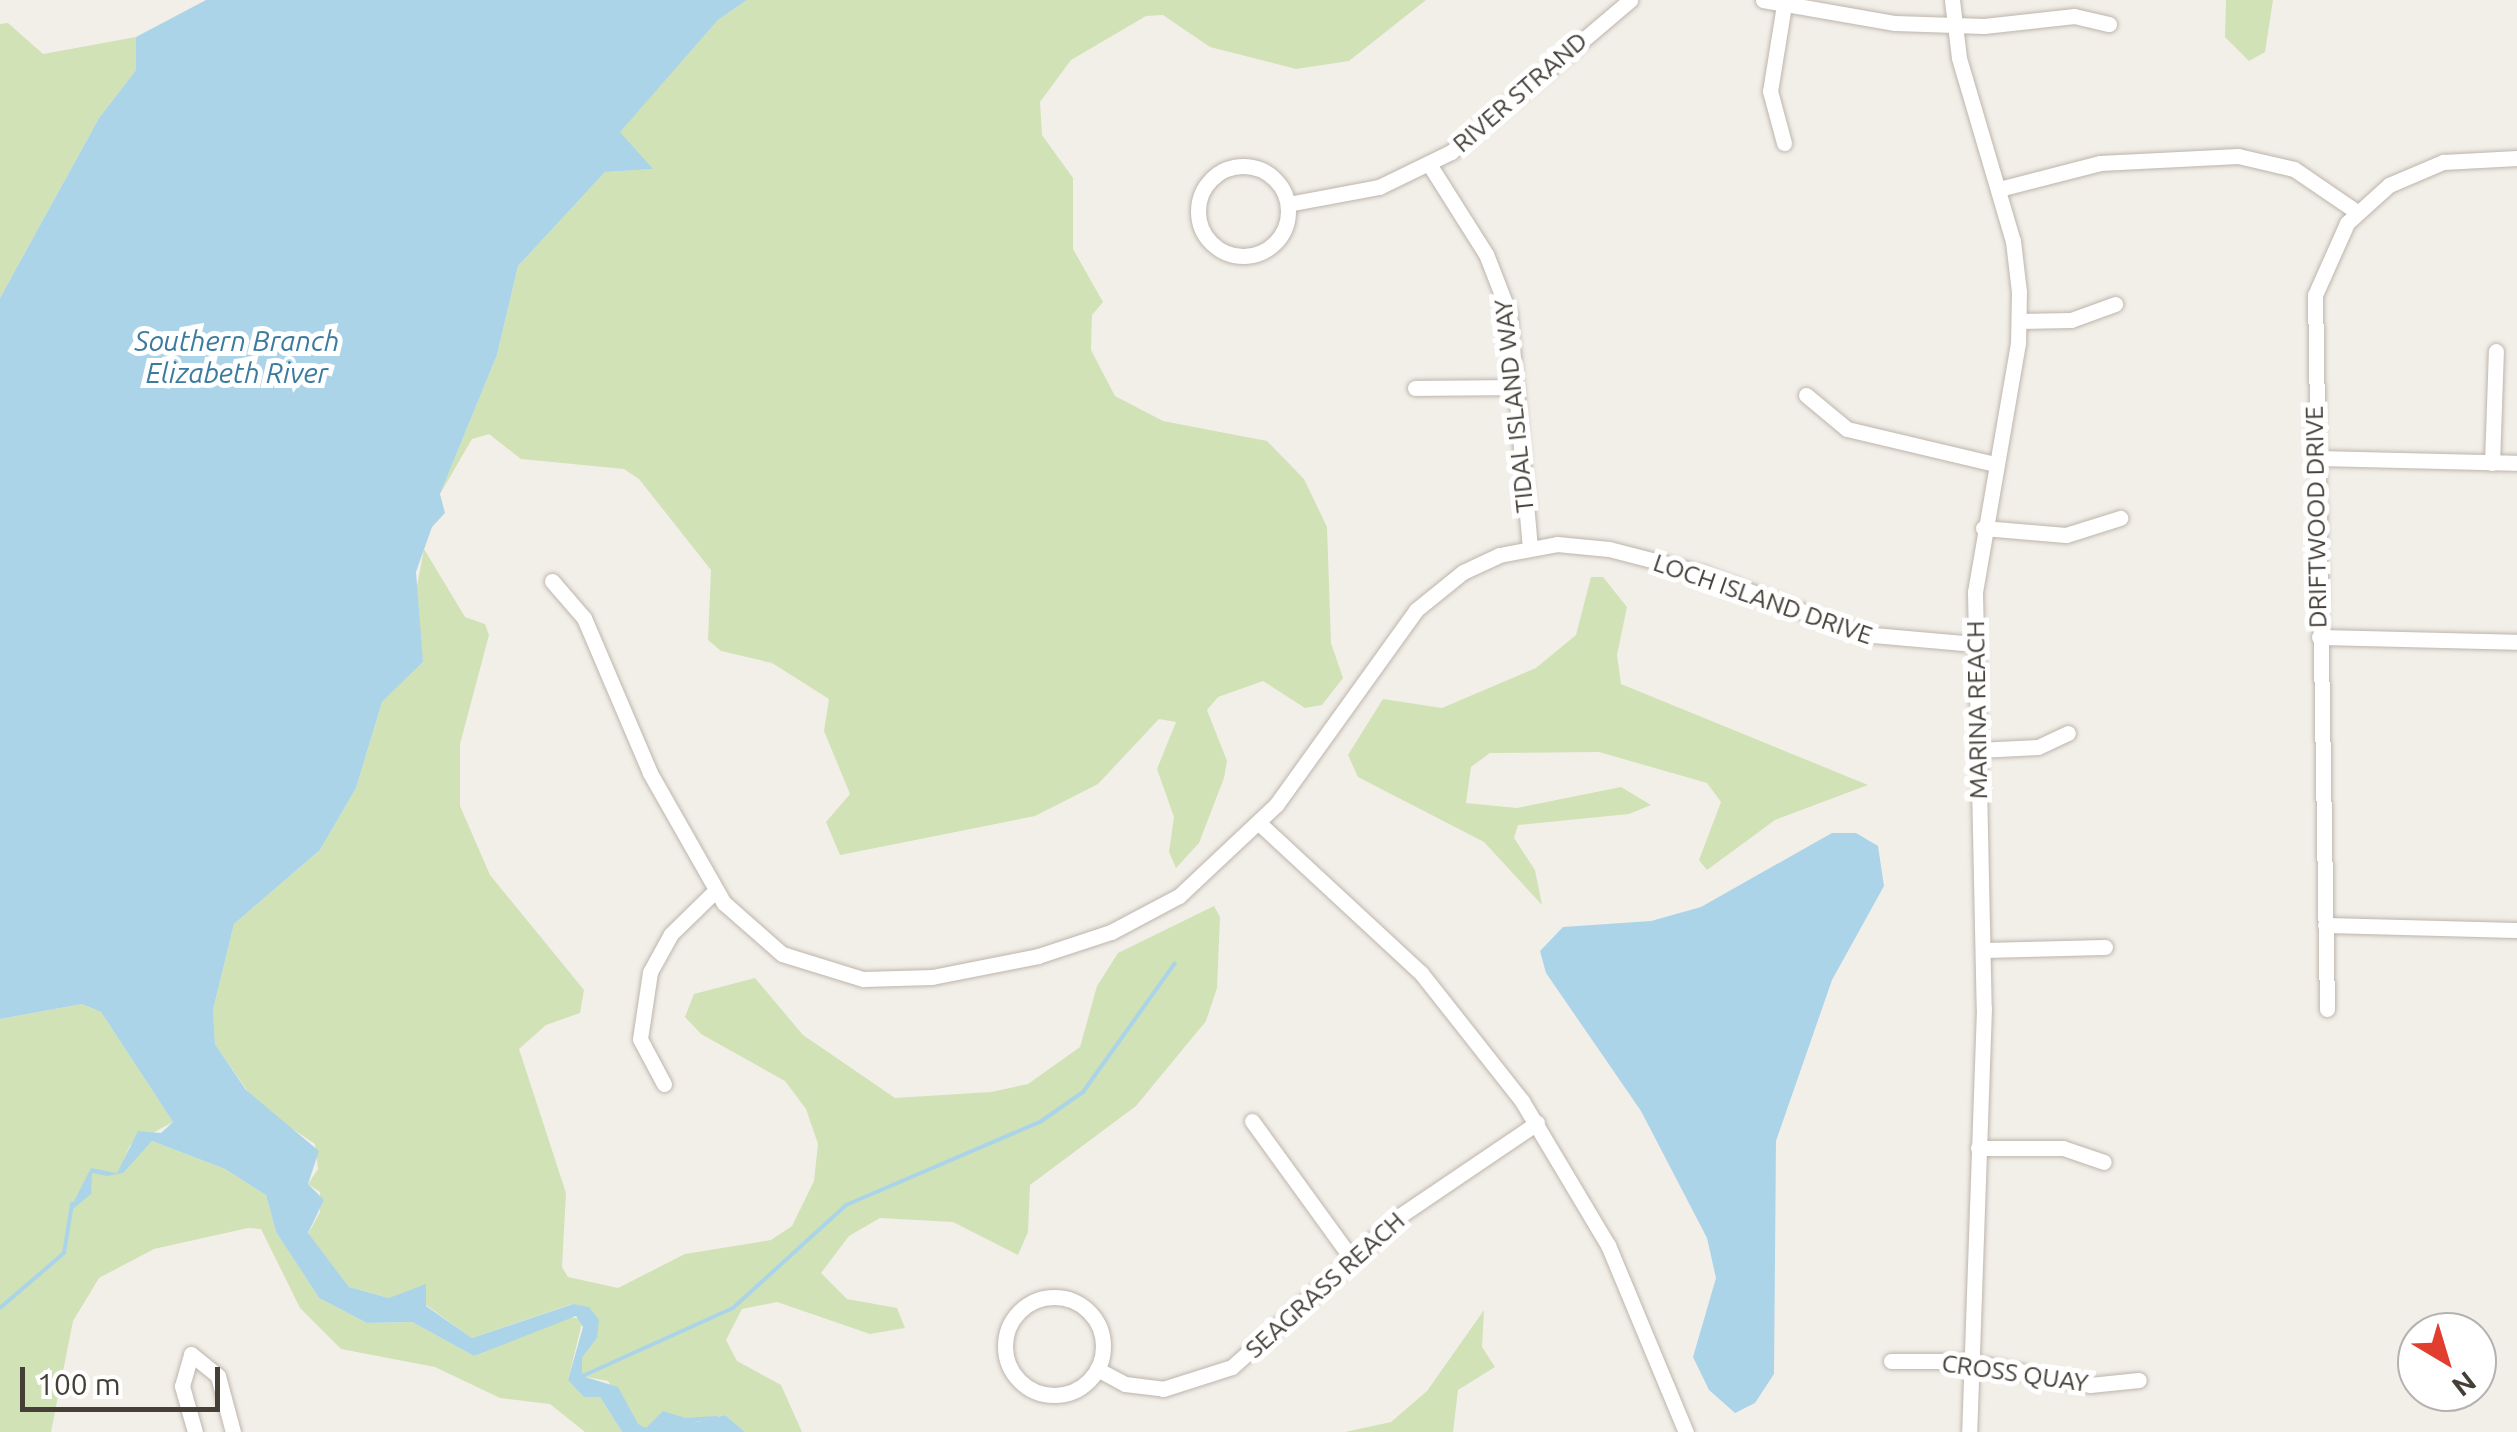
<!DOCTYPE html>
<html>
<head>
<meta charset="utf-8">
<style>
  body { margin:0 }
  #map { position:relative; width:2517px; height:1432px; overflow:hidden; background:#f2efe9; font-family:Ubuntu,sans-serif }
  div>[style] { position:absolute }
  .green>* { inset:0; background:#d1e2b6 }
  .water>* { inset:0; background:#acd4e8 }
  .stream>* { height:4px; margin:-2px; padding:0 2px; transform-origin:2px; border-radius:2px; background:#acd4e8 }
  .roads { filter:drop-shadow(0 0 2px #bdb5ac) drop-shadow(0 0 2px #bdb5ac) }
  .minor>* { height:15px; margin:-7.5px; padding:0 7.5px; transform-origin:7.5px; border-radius:7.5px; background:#fff }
  .minor>.ring { margin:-7.5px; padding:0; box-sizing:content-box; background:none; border:15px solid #fff; border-radius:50% }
  span { translate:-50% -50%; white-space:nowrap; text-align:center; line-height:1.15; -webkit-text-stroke:10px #fff; paint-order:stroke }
  .street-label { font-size:25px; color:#453f38 }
  .water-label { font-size:28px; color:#3b7b9e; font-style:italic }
  .north { position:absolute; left:2397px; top:1312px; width:100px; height:100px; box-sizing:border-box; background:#fff; border:2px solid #b5b2af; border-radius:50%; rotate:142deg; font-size:28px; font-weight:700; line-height:40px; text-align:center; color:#453f38 }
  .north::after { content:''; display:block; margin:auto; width:35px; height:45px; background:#e23e30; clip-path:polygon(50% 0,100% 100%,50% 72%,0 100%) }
  .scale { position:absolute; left:20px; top:1367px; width:200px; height:45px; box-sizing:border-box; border:5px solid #453f38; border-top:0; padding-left:12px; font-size:30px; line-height:35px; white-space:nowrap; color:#453f38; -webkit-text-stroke:8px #fff; paint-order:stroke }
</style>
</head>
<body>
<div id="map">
  <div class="green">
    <i style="clip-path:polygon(747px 0,1426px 0,1349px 61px,1296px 69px,1210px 47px,1163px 15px,1146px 16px,1071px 60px,1040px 102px,1042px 135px,1073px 178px,1073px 249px,1103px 302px,1092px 315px,1091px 350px,1115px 396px,1163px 421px,1267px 441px,1304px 479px,1327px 527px,1331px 643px,1343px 678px,1322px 705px,1305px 708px,1263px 681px,1218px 697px,1207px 710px,1227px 761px,1224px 778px,1199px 843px,1176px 868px,1169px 852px,1174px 817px,1157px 769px,1176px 722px,1159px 719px,1098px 784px,1035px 816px,840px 855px,826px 822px,850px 794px,824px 731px,829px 699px,772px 663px,721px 651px,708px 640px,711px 570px,639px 479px,624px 469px,521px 459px,489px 434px,472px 439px,440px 494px,497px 355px,518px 266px,605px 172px,652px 169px,619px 132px,718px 20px)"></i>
    <i style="clip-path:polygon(2226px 0,2273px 0,2265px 52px,2249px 61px,2225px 37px)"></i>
    <i style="clip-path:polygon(8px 23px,43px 54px,136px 37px,140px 46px,136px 70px,99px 118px,0 298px,0 24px)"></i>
    <i style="clip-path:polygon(424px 549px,465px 617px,485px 624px,489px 635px,460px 744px,460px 806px,490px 875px,584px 990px,580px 1013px,546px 1025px,519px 1049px,566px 1193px,562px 1267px,568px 1277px,618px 1288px,685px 1254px,771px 1240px,792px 1226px,814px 1181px,818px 1144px,806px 1109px,785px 1081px,701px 1034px,685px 1017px,694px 994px,755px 978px,803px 1035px,895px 1098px,991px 1092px,1028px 1084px,1080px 1047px,1097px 986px,1118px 953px,1214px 906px,1220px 917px,1217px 988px,1206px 1021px,1136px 1106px,1030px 1185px,1028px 1232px,1018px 1255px,953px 1222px,880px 1218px,849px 1236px,821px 1273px,847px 1299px,897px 1308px,905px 1328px,870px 1334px,777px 1302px,742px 1309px,726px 1340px,737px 1361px,781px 1385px,802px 1432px,745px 1432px,725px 1415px,698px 1422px,672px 1416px,692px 1432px,638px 1432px,608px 1381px,581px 1376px,582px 1358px,597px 1338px,572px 1304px,472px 1338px,412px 1295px,389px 1298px,349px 1287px,308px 1234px,320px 1212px,320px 1192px,308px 1184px,318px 1169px,315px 1144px,257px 1105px,215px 1044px,213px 1010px,234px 924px,320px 850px,356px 788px,382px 702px,423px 662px,414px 602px)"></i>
    <i style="clip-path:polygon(1591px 577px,1603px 577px,1627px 607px,1617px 655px,1621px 684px,1868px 785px,1775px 820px,1707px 870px,1699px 860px,1721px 802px,1707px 783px,1599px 752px,1490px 753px,1471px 767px,1466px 803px,1517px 808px,1621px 787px,1651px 805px,1629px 814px,1518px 825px,1514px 838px,1535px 870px,1542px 905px,1484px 842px,1358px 777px,1348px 755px,1383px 699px,1442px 708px,1536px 668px,1576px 635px)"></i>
    <i style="clip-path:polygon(82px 1004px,101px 1012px,173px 1122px,130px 1145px,118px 1174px,152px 1141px,225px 1169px,266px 1195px,276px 1232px,319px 1298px,367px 1323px,412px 1322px,474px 1356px,568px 1317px,583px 1319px,568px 1380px,600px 1397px,622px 1432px,585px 1432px,550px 1404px,500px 1398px,435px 1367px,341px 1349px,300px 1308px,261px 1229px,248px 1228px,154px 1249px,99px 1278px,73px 1321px,51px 1432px,0 1432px,0 1019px)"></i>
    <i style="clip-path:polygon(1484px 1310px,1482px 1347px,1495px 1367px,1458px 1390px,1453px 1432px,1345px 1432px,1391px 1422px,1427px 1391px)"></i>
  </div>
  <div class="water">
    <i style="clip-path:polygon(206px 0,747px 0,718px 20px,620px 132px,653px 169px,605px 172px,518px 266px,497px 355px,440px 494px,445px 513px,432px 527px,416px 572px,423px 662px,382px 702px,356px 788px,320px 850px,234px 924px,213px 1010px,215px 1044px,246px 1090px,319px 1151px,308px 1184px,324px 1200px,308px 1233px,349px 1287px,389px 1298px,426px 1284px,426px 1306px,472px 1338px,573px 1304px,589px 1307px,599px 1320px,597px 1338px,582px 1358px,582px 1376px,618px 1387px,638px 1424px,646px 1428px,663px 1411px,698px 1422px,725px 1415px,745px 1432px,622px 1432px,600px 1397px,584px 1397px,568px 1380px,583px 1327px,576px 1316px,474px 1356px,412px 1322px,367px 1323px,319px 1298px,276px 1232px,266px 1195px,225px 1169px,152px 1141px,123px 1173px,107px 1176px,92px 1173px,91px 1194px,68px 1213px,91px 1168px,117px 1173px,138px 1131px,161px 1133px,173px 1122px,101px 1012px,82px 1004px,0 1019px,0 298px,99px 118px,136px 70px,136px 37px)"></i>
    <i style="clip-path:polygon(1832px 833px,1856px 833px,1878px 846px,1884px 886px,1832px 980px,1776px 1141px,1774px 1374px,1755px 1403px,1735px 1413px,1709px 1390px,1693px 1357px,1716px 1278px,1707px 1238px,1641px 1111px,1546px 973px,1540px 951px,1563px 927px,1651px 921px,1701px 907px)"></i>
  </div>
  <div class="stream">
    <i style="left:0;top:1308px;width:84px;rotate:-40.7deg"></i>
    <i style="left:64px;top:1253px;width:50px;rotate:-80.7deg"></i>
    <i style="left:578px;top:1378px;width:170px;rotate:-24.3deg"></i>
    <i style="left:733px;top:1308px;width:153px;rotate:-42.3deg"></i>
    <i style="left:846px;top:1205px;width:211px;rotate:-23.2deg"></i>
    <i style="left:1040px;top:1122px;width:52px;rotate:-34.9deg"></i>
    <i style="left:1083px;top:1092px;width:158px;rotate:-54.5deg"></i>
    <i style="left:686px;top:1420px;width:30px;rotate:-4deg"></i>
  </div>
  <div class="roads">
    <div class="minor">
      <i style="left:1763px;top:0;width:134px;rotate:9.9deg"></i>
      <i style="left:1895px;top:23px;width:89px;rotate:1.9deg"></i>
      <i style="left:1984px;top:26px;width:91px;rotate:-6.3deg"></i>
      <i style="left:2074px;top:16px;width:36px;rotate:13deg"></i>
      <i style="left:1952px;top:0;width:58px;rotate:83.1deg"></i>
      <i style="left:1959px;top:58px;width:191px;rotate:73.6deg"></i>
      <i style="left:2013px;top:241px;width:51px;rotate:83.3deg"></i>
      <i style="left:2019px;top:292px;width:51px;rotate:91.1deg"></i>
      <i style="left:2018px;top:343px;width:253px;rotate:99.8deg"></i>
      <i style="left:1975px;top:592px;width:416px;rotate:88.8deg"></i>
      <i style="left:1984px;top:1008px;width:424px;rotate:92deg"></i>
      <i style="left:1784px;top:5px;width:87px;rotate:99.2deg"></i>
      <i style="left:1770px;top:91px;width:54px;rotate:74.9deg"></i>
      <i style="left:1429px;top:164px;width:107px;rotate:57.7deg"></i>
      <i style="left:1486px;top:254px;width:63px;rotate:68.7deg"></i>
      <i style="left:1509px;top:313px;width:236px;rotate:84.9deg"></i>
      <i class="ring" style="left:1198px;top:166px;width:75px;height:75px"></i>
      <i style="left:1999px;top:189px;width:104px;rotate:-14.4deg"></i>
      <i style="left:2100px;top:163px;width:138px;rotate:-2.9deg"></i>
      <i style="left:2238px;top:156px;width:57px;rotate:13.1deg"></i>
      <i style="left:2294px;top:169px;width:76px;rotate:34.3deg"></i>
      <i style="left:1288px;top:204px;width:93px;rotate:-10.6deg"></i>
      <i style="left:1379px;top:187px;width:80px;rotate:-25.9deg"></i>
      <i style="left:1451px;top:152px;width:235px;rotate:-40.3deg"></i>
      <i style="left:2019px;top:321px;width:52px;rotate:-1.1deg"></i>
      <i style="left:2071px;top:320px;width:47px;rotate:-20deg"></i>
      <i style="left:1415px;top:388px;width:98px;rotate:-0.6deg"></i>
      <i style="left:1806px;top:395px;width:53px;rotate:39.7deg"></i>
      <i style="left:1847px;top:429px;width:152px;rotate:13.3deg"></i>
      <i style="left:2315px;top:458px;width:202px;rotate:1.4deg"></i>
      <i style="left:2492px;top:463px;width:112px;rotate:-88deg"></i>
      <i style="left:1983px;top:528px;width:83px;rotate:4.8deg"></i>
      <i style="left:2066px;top:535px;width:57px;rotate:-17.5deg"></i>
      <i style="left:552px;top:581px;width:49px;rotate:49.1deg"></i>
      <i style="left:584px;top:618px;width:168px;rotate:66.9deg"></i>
      <i style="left:650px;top:773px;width:150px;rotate:60.4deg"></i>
      <i style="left:724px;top:903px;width:77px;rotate:41.3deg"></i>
      <i style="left:782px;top:954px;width:85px;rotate:17.2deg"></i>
      <i style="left:863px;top:979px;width:69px;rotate:-1.7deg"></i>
      <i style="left:932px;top:977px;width:108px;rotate:-11.2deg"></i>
      <i style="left:1038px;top:956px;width:77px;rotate:-18.2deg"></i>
      <i style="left:1111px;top:932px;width:77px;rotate:-27.9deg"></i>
      <i style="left:1179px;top:896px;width:133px;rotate:-43.2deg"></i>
      <i style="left:1276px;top:805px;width:240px;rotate:-54.3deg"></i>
      <i style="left:1416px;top:610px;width:60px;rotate:-39deg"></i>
      <i style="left:1463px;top:572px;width:40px;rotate:-25deg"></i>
      <i style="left:1499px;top:555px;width:59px;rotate:-10.7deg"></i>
      <i style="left:1557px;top:544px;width:52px;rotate:5.5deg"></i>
      <i style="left:1609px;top:549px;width:96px;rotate:14.5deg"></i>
      <i style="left:1702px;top:573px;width:171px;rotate:20.9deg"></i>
      <i style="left:1862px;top:634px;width:113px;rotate:5.1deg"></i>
      <i style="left:2319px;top:637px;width:198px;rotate:1.4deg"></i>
      <i style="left:1978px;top:750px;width:60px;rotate:-2.9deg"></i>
      <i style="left:2038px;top:747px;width:33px;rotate:-25deg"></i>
      <i style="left:1259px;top:823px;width:221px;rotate:42.8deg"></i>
      <i style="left:1421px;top:973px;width:163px;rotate:51.7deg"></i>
      <i style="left:1522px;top:1101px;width:168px;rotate:59.2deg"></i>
      <i style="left:1608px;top:1245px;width:203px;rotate:67.4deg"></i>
      <i style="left:2325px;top:925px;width:192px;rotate:1.5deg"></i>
      <i style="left:1983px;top:950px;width:122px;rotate:-1.4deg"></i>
      <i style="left:2327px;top:1009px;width:714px;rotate:-90.96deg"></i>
      <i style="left:2315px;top:295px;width:79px;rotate:-66deg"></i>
      <i style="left:2347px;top:223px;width:57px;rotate:-42.1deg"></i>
      <i style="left:2389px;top:185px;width:59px;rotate:-23.1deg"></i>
      <i style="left:2443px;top:162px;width:74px;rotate:-3.1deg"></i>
      <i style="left:664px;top:1084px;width:51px;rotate:-118.1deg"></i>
      <i style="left:640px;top:1039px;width:68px;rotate:-81.5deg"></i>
      <i style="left:650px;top:972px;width:43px;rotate:-61.1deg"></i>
      <i style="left:671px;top:934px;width:62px;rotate:-44.3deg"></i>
      <i style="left:1252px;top:1121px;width:169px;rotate:54.1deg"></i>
      <i style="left:1978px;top:1148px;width:85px"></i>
      <i style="left:2063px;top:1148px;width:43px;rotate:18.9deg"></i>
      <i class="ring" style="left:1005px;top:1297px;width:83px;height:83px"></i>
      <i style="left:1891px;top:1361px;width:76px"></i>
      <i style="left:1967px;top:1361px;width:125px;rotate:11deg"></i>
      <i style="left:2090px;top:1385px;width:49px;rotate:-5.8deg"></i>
      <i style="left:1097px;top:1369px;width:32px;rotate:28deg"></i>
      <i style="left:1125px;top:1384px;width:38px;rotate:7deg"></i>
      <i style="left:1163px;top:1389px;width:72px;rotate:-17.7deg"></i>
      <i style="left:1232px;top:1367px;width:224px;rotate:-42.1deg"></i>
      <i style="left:1398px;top:1217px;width:168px;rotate:-34.1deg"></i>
      <i style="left:195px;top:1432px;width:48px;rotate:-105.8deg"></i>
      <i style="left:182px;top:1386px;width:33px;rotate:-74deg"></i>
      <i style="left:191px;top:1354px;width:35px;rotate:39deg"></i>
      <i style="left:218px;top:1376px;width:58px;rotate:75deg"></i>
    </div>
  </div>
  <div class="street-label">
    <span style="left:1520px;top:92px;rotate:-41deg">RIVER STRAND</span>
    <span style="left:1514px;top:406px;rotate:-96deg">TIDAL ISLAND WAY</span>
    <span style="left:2316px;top:517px;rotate:-91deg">DRIFTWOOD DRIVE</span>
    <span style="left:1763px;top:599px;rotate:19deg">LOCH ISLAND DRIVE</span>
    <span style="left:1977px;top:710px;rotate:-91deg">MARINA REACH</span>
    <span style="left:1325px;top:1285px;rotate:-42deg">SEAGRASS REACH</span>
    <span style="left:2015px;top:1373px;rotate:8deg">CROSS QUAY</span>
  </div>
  <div class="water-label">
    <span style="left:237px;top:357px">Southern Branch<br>Elizabeth River</span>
  </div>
  <div class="north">N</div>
  <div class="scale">100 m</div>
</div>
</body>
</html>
